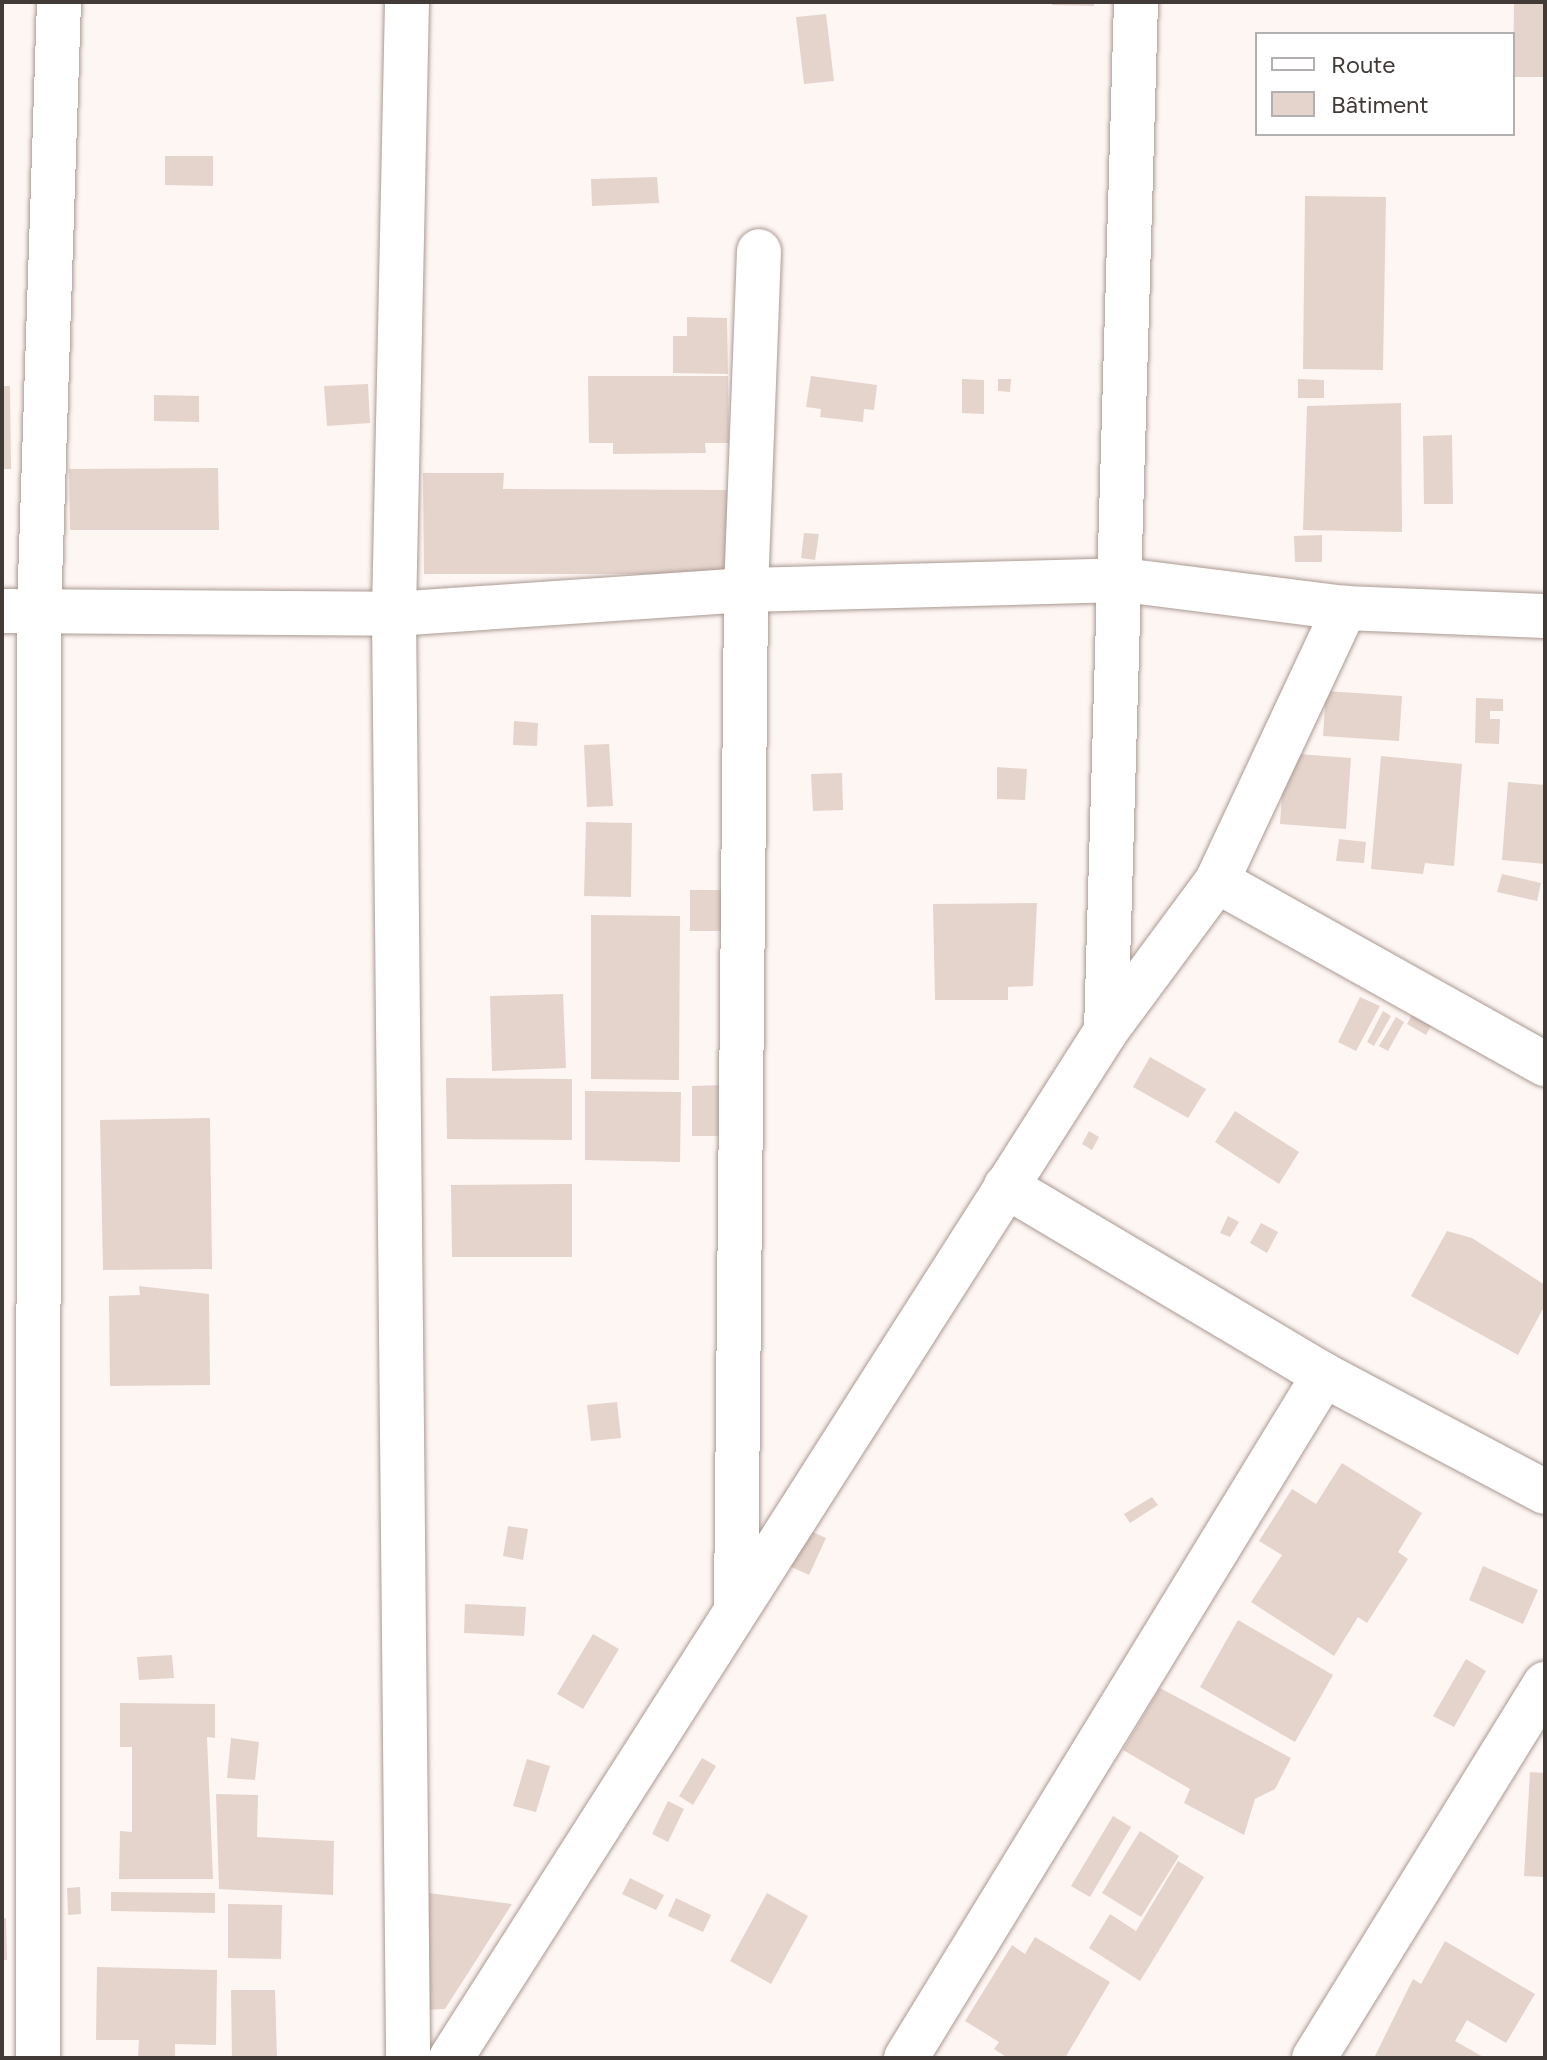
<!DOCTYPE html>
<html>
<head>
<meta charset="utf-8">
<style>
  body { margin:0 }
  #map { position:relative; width:1547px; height:2060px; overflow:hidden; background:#fef6f3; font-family:Figtree,sans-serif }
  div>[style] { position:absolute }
  .building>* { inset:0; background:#e5d4cc }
  .roads { filter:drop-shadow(0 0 2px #aa9992) drop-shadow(0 0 2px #aa9992) }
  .minor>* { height:44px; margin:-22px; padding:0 22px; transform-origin:22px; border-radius:22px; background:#fff }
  span { translate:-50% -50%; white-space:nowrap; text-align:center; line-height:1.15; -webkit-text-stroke:8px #fff; paint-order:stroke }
  .frame { position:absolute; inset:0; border:4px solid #413a37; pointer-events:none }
  .legend { position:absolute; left:1255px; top:32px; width:260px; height:104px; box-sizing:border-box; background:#fff; border:2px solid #b3b0af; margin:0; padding:10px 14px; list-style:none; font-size:24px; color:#413a37 }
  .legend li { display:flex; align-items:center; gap:16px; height:40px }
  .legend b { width:40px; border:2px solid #b3b0af }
</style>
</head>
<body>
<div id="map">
  <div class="building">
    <i style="clip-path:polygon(1052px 2px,1094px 2px,1094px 6px,1052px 5px)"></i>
    <i style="clip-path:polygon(1514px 2px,1545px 2px,1545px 77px,1513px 77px)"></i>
    <i style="clip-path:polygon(826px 14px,834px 81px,804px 84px,796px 17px)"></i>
    <i style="clip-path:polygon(165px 156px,213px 156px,213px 186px,165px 185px)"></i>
    <i style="clip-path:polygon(657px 177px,659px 203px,592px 206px,591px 179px)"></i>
    <i style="clip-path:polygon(1305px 196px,1386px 197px,1383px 370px,1303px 369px)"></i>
    <i style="clip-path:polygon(687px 317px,727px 318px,728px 374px,673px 373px,673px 336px,687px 336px)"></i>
    <i style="clip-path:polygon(588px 376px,728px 376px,729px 443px,705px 443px,706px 453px,613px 454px,613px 443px,589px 443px)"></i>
    <i style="clip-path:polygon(811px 376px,877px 385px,874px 410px,864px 409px,863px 422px,820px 417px,821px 409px,806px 407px)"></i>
    <i style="clip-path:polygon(962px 379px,984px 380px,984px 414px,962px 413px)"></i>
    <i style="clip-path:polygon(998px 379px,1011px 379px,1010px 392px,998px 391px)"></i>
    <i style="clip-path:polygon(1298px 379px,1324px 380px,1324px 398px,1298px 398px)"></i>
    <i style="clip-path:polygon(368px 384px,370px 423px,327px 426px,324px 386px)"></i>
    <i style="clip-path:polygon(2px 386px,10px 386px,11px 469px,2px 469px)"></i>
    <i style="clip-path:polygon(154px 395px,199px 396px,199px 422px,154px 421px)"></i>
    <i style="clip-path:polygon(1401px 403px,1402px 532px,1303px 530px,1307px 406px)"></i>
    <i style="clip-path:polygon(1452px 435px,1453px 504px,1424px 504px,1423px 436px)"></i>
    <i style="clip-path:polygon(218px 468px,219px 530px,70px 530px,69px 469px)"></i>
    <i style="clip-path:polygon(423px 473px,504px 473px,503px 489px,729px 490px,729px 574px,424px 574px)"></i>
    <i style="clip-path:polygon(804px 533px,819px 534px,815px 560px,801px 558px)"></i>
    <i style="clip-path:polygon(1322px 535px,1322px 562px,1295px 562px,1294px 536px)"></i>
    <i style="clip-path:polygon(1326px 691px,1402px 696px,1399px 741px,1323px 736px)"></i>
    <i style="clip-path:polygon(1476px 698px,1503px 699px,1503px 711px,1490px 711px,1490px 719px,1500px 719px,1499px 744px,1475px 743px)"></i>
    <i style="clip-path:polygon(514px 721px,538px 723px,537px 746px,513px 745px)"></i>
    <i style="clip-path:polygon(609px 744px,613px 806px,587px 807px,584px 745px)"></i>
    <i style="clip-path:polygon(1285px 753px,1351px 758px,1346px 829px,1280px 824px)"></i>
    <i style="clip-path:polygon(1381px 756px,1462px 764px,1454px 866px,1425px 863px,1423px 874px,1371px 869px)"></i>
    <i style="clip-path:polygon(997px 767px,1027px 769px,1025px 800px,997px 799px)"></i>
    <i style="clip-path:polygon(842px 773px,843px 810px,813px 811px,811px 774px)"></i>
    <i style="clip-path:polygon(1508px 782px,1545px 785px,1545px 864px,1502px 860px)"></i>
    <i style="clip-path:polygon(586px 822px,632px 823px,631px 897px,584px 896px)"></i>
    <i style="clip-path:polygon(1339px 839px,1366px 842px,1364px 863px,1336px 861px)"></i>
    <i style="clip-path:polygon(1502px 874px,1541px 883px,1537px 901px,1497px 892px)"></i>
    <i style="clip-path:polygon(690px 890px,727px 890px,728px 931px,690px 931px)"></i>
    <i style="clip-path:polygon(1037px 903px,1033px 986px,1008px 987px,1008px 1000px,935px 1000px,933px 904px)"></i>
    <i style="clip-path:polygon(591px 915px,680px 916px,679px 1080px,591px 1079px)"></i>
    <i style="clip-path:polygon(563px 994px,566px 1068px,492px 1071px,490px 996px)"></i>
    <i style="clip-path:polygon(1360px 997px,1380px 1006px,1356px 1051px,1338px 1042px)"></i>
    <i style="clip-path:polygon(1383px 1011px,1391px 1016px,1374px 1046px,1367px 1042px)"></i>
    <i style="clip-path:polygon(1413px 1013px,1432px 1024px,1426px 1035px,1407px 1024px)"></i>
    <i style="clip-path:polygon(1396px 1017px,1404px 1022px,1388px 1051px,1379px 1046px)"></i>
    <i style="clip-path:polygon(1150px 1057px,1206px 1089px,1188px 1118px,1133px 1087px)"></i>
    <i style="clip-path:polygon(446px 1078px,572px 1079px,572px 1140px,447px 1139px)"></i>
    <i style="clip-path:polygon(727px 1085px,728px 1136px,692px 1136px,692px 1086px)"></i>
    <i style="clip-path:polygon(585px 1091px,681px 1092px,680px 1162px,585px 1160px)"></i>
    <i style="clip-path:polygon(1235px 1111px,1299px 1152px,1279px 1184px,1215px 1142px)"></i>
    <i style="clip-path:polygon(210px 1118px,212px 1269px,103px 1270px,100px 1120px)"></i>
    <i style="clip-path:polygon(1089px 1131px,1099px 1137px,1092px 1150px,1082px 1144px)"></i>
    <i style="clip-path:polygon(572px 1184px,572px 1257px,452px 1257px,451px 1185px)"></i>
    <i style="clip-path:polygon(1228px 1216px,1239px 1222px,1230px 1237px,1220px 1233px)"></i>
    <i style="clip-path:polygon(1261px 1223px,1278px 1232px,1267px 1253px,1250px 1243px)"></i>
    <i style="clip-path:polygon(1447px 1231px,1472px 1238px,1545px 1285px,1545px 1305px,1518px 1355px,1411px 1296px)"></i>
    <i style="clip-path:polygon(139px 1286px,209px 1294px,210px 1385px,110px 1386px,109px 1296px,140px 1295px)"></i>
    <i style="clip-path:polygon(617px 1402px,621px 1438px,591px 1441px,587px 1405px)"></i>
    <i style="clip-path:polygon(1342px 1463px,1422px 1513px,1398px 1552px,1408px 1559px,1367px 1623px,1358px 1617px,1334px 1656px,1251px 1602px,1282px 1555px,1259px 1541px,1292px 1489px,1316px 1504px)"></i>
    <i style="clip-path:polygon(1152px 1497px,1158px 1505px,1130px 1523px,1124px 1514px)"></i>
    <i style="clip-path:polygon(508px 1526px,528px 1529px,523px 1560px,503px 1556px)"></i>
    <i style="clip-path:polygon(804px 1528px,826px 1538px,809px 1575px,787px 1565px)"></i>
    <i style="clip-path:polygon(1483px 1566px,1538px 1590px,1523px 1624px,1469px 1600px)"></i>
    <i style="clip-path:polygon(465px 1604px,526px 1607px,524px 1636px,464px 1633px)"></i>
    <i style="clip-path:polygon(1238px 1620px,1333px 1675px,1295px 1742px,1200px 1687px)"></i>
    <i style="clip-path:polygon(593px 1634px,619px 1649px,583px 1709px,557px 1694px)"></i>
    <i style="clip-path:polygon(172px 1655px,174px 1678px,139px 1680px,137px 1657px)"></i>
    <i style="clip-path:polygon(1466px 1659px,1486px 1671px,1454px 1727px,1433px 1716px)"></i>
    <i style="clip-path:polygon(1160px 1688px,1291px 1758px,1275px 1789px,1255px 1799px,1244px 1835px,1184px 1803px,1190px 1789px,1123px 1750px)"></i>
    <i style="clip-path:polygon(120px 1703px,215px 1704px,215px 1738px,207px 1737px,213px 1879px,119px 1879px,120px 1831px,132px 1832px,132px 1747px,120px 1747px)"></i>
    <i style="clip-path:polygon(231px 1738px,259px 1742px,255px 1780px,227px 1778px)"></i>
    <i style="clip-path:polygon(702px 1758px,716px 1766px,693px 1805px,679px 1796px)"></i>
    <i style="clip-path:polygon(527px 1759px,550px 1766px,536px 1812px,513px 1806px)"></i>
    <i style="clip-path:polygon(1530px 1772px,1545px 1773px,1545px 1877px,1524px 1876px)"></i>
    <i style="clip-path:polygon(216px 1794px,258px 1795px,257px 1837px,334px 1841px,333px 1895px,219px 1889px)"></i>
    <i style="clip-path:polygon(668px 1801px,684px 1809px,668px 1842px,652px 1834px)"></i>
    <i style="clip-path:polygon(1113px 1816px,1131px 1827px,1090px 1897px,1071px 1886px)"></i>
    <i style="clip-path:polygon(1140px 1831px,1179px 1856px,1141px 1917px,1102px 1893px)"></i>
    <i style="clip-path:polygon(1178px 1861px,1204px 1877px,1140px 1981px,1089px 1948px,1110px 1914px,1136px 1931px)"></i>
    <i style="clip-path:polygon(630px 1878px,664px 1895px,656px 1910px,622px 1894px)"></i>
    <i style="clip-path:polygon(80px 1887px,81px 1914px,68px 1915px,67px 1888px)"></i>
    <i style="clip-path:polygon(111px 1892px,215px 1893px,215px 1913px,111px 1911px)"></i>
    <i style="clip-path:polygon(429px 1893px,512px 1904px,445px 2009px,422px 2010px)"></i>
    <i style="clip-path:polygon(767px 1893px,808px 1916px,771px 1984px,730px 1961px)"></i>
    <i style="clip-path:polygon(676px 1898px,711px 1915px,703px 1932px,668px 1916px)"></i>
    <i style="clip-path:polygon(228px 1904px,282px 1905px,281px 1959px,228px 1958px)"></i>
    <i style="clip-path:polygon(6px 1918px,7px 1960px,2px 1960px,2px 1919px)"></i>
    <i style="clip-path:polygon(1035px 1937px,1110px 1982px,1065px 2058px,1008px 2058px,994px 2049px,999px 2042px,965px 2021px,1012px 1945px,1025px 1954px)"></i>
    <i style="clip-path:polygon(1445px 1941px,1535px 1994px,1506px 2043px,1467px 2020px,1455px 2041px,1485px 2058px,1374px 2058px,1413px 1979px,1421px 1984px)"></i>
    <i style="clip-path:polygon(97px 1967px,217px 1970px,216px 2045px,175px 2044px,175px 2057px,138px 2057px,139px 2040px,96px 2040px)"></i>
    <i style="clip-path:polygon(231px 1990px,275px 1990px,277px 2058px,232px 2058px)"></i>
  </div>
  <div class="roads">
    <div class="minor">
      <i style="left:407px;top:2px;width:612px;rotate:91.22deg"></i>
      <i style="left:394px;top:614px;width:1444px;rotate:89.44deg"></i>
      <i style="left:2px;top:611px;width:392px;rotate:0.4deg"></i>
      <i style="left:394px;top:614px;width:353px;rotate:-3.9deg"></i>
      <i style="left:746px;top:590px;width:377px;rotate:-1.5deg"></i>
      <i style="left:1123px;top:580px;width:224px;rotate:7.2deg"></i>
      <i style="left:1345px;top:608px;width:200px;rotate:2.3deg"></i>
      <i style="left:1217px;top:881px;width:376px;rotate:29.2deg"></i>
      <i style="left:1106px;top:1031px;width:1029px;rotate:-88.33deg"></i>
      <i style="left:1324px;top:1375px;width:250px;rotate:27.9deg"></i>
      <i style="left:736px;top:1604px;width:1014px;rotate:-89.43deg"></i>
      <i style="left:746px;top:590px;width:339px;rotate:-87.8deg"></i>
      <i style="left:38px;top:2058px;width:1447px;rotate:-89.96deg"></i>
      <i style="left:39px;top:611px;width:609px;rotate:-88.12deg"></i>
      <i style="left:451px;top:2058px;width:1218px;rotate:-57.47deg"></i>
      <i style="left:1106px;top:1031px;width:187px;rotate:-53.5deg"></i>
      <i style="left:1217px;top:881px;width:302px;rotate:-64.9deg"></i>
      <i style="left:906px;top:2058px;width:801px;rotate:-58.53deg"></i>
      <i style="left:1324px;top:1375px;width:370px;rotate:-149.3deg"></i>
      <i style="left:1314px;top:2058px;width:440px;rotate:-58.3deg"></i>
    </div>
  </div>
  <div class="frame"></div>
  <ul class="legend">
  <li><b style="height:10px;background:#fff"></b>Route</li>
  <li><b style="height:22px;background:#e5d4cc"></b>Bâtiment</li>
  </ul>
</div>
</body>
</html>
